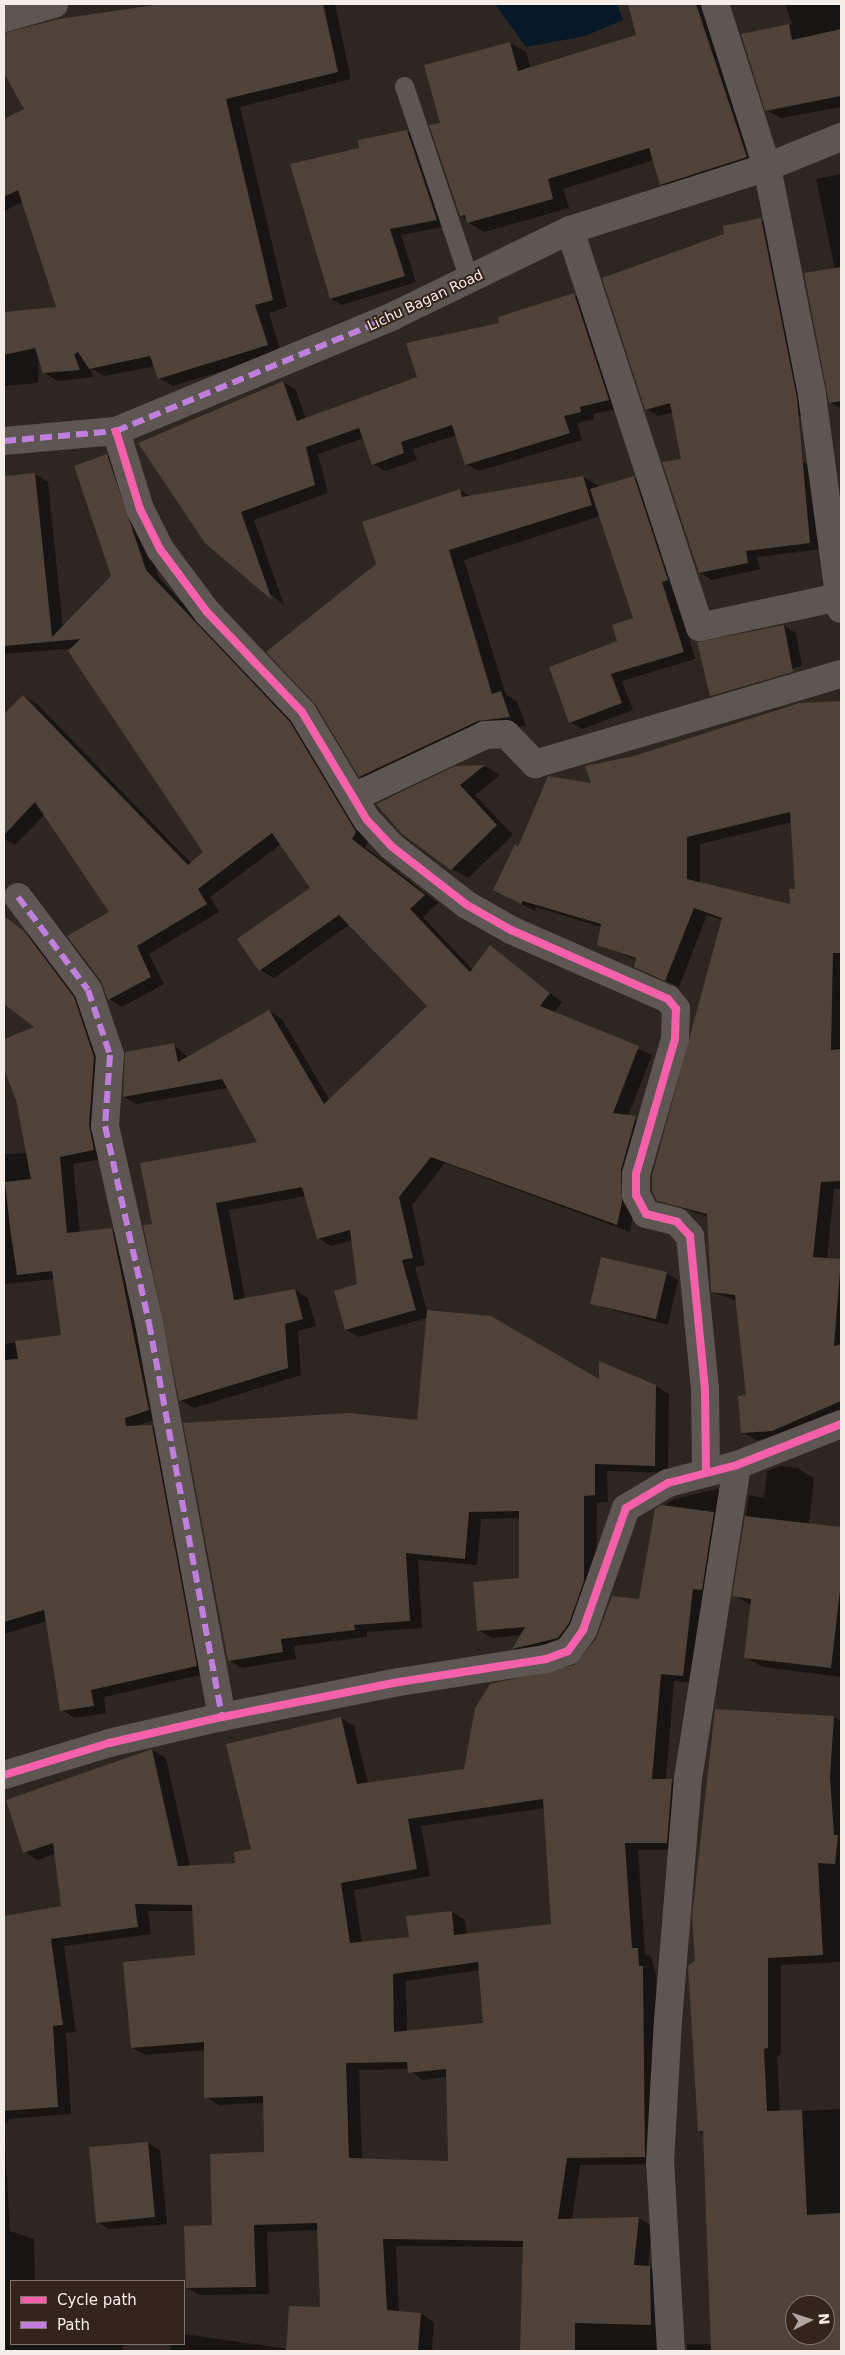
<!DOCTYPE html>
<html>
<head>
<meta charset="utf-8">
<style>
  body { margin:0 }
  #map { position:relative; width:845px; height:2355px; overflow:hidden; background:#2e2621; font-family:"DejaVu Sans",sans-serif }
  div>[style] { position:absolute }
  .water>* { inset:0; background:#071827 }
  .shadow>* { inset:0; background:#0007 }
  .building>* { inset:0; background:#4e4239 }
  .lane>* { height:19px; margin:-9.5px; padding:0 9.5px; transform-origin:9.5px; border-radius:9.5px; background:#5e5653 }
  .street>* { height:28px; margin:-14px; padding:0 14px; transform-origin:14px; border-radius:14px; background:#5e5653 }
  .quiet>* { height:6px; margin-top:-3px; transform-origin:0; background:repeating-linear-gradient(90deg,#c07fdc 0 12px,transparent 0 18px) }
  .cycleway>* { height:8px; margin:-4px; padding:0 4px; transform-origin:4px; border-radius:4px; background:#f560ab }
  span { translate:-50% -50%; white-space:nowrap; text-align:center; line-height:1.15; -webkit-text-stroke:4px #33251c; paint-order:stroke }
  .street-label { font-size:14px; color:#f7ede7 }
  .frame { position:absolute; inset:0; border:5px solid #f7ede7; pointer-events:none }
  .legend { position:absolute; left:10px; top:2280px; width:175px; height:65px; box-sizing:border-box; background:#33251c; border:1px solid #81756d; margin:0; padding:6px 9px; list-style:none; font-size:15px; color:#f7ede7 }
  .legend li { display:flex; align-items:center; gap:10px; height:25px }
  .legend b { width:25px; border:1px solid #81756d }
  .north { position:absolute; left:785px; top:2295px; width:50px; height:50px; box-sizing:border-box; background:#33251c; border:1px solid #81756d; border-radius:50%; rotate:85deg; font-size:14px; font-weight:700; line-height:20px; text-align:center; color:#f7ede7 }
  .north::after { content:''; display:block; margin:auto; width:18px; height:22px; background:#b1a7a2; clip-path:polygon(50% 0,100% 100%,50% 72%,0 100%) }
</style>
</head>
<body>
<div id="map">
  <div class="water">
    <i style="clip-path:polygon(495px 4px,617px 4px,623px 20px,585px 36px,526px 47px)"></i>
  </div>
  <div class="shadow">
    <i style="clip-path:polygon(168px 4px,335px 4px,351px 79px,240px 107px,287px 307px,269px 313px,281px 353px,173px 386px,159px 378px,155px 366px,105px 376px,90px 368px,93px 377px,58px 381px,44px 373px,39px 357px,38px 383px,4px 386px,4px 313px,58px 308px,23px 202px,4px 211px,4px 120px,26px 110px,4px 71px,4px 34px)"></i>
    <i style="clip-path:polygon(629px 4px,709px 4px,763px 166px,678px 193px,661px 184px,654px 160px,563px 189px,569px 208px,484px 232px,468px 222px,461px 215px,441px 124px,510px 43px,526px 52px,531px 69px,637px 36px)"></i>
    <i style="clip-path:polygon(785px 4px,841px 4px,841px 107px,781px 118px,766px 110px,742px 35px,792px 24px)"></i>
    <i style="clip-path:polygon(407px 131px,418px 137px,448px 226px,401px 235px,416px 282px,342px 305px,331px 299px,361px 148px)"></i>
    <i style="clip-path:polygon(841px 174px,841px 409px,830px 402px,835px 270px,816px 179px)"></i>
    <i style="clip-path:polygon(761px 220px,773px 227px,810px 415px,688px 436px,673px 412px,658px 416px,646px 409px,726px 234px)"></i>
    <i style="clip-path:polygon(574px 295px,587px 302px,622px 408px,593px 414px,594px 419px,577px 423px,582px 440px,479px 471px,466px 464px,457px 435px,413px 449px,417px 460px,386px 471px,373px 464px,364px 438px,318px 454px,328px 493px,254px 520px,284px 605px,206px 542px,283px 382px,296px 390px,306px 419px,419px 378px,500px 324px)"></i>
    <i style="clip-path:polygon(107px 456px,120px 463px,159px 578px,303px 731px,369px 840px,365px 847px,438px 903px,423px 917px,473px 970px,491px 947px,562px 1002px,554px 1013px,652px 1055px,628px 1116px,649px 1125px,630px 1232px,445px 1163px,412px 1205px,425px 1265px,415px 1267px,427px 1311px,600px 1381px,656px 1386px,669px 1394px,668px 1473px,607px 1471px,608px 1502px,597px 1503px,596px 1589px,582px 1630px,526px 1655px,513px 1648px,521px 1635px,492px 1638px,478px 1630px,520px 1579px,521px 1518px,481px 1519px,477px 1565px,418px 1560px,422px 1628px,367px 1632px,367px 1637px,294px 1646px,296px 1659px,242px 1668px,229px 1660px,418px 1421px,427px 1318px,359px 1337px,346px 1329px,359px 1285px,353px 1240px,331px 1246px,318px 1238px,306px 1196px,229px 1210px,245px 1299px,295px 1290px,308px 1298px,316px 1326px,298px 1331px,301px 1375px,194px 1408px,180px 1400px,153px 1225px,259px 1143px,228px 1088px,137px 1104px,124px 1097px,174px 1045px,188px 1057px,269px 1011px,282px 1019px,330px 1101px,429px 1006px,350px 924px,274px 978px,260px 970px,238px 939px,312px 888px,281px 844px,210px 897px,219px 912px,149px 954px,164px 984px,122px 1007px,109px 999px,111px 912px,45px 814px,15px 845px,4px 839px,4px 716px,23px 696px,37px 704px,192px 864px,206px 852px,73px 648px,4px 654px,4px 477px,35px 474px,48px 482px,63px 628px,112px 577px)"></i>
    <i style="clip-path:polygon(800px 460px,812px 467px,822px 549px,757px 557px,760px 569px,712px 580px,700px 573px)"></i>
    <i style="clip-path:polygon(583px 477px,600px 487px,634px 477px,646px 484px,695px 659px,622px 681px,633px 710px,582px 729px,570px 722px,635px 619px,600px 516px,464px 560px,506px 695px,517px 701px,526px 726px,495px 730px,377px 786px,360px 776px,377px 564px,460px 490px,471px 497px)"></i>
    <i style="clip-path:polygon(784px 626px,796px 633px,802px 666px,719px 689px)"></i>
    <i style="clip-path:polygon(evenodd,841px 702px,841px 1189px,834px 1189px,827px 1259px,841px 1261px,841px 1412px,786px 1438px,756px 1440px,742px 1432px,748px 1396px,737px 1301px,712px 1292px,709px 1217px,658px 1200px,723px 920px,707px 915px,679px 987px,635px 966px,636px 960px,598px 944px,601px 927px,536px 907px,535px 911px,507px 897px,516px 846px,519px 848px,593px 785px,634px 757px,790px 707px,841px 702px,792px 822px,797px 890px,791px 905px,700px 884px,700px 844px,792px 822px)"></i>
    <i style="clip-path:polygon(485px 766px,500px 775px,475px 795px,513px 835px,468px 878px,452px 869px,455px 768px)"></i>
    <i style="clip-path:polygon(14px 926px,27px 933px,87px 1006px,107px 1065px,107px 1158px,73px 1164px,80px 1233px,112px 1230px,125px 1237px,162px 1418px,135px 1426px,152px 1426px,165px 1434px,210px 1673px,104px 1697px,106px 1713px,75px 1718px,61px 1710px,47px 1621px,4px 1634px,4px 1344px,63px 1336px,55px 1279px,4px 1284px,4px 1154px,27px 1153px,37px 1027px,4px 1002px,4px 943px)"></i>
    <i style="clip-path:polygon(666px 1273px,678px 1280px,668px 1325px,591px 1304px)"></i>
    <i style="clip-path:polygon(781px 1466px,797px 1468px,814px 1478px,809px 1525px,841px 1528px,841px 1677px,763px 1667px,745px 1657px,751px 1605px,734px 1595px,749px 1495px,764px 1498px,767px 1471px)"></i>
    <i style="clip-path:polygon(evenodd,717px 1489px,730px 1497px,696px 1683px,674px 1681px,666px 1780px,685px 1788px,680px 1850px,638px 1850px,645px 1953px,651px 1957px,656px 1975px,658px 2164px,580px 2165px,572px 2220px,639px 2218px,652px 2226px,648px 2267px,663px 2275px,667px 2351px,520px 2351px,524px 2247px,396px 2246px,399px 2313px,421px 2314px,434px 2322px,432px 2351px,170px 2351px,171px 2344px,184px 2344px,184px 2334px,288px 2349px,322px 2309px,318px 2230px,267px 2232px,269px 2294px,200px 2295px,187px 2288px,214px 2226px,266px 2154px,264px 2103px,219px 2105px,206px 2097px,205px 2050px,146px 2055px,132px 2048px,196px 1956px,193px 1911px,148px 1911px,151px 1934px,64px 1946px,76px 2032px,66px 2033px,71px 2114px,10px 2119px,4px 2124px,10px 2231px,34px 2239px,35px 2281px,41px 2281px,11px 2281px,11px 2344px,123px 2344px,123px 2351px,4px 2351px,4px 1985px,7px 1984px,4px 1917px,63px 1907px,55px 1854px,37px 1860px,24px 1852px,7px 1801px,152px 1750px,166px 1758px,190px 1866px,236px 1864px,253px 1850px,341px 1718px,354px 1726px,368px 1784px,465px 1770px,549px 1676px,581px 1661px,640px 1600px,656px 1510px,675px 1499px,717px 1489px,545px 1808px,552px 1925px,467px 1935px,465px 1920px,452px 1912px,410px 1938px,362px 1943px,354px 1890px,430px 1876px,421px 1826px,545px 1808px,717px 1489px,480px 1970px,484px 2024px,407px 2032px,406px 1981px,480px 1970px,717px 1489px,409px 2069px,422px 2080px,447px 2077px,449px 2162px,362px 2160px,359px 2070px,409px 2069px)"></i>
    <i style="clip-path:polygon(evenodd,833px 1717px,841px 1721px,841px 1962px,781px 1965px,781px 2055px,777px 2056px,780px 2112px,841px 2109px,841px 2351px,687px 2351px,687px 2344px,712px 2344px,704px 2134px,699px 2131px,696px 1962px,833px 1717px,795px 2305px,825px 2305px,825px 2335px,795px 2335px,795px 2305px)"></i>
    <i style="clip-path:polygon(148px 2143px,160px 2150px,167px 2224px,109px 2229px,97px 2222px)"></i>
  </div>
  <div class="building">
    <i style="clip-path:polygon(162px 4px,323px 4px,338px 72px,226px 99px,273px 300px,255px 305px,268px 345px,158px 379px,150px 356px,89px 369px,78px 352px,74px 354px,80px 370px,43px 373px,35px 348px,4px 355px,4px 312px,56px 307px,18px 190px,4px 197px,4px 119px,24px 109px,4px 73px,4px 33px,59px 19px)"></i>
    <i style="clip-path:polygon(628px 4px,696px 4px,747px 157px,660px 185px,649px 148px,548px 179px,553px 199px,467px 223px,465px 215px,460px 216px,429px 125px,440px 123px,424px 65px,510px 42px,518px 71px,636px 35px)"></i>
    <i style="clip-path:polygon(789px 24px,792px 40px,841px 29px,841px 96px,765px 111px,741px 34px)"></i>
    <i style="clip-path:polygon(407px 130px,437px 220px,390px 229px,405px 276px,330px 299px,290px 164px,359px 148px,358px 140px)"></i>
    <i style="clip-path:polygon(761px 218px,797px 398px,810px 543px,746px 551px,748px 563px,699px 573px,662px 462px,681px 459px,670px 403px,645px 410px,602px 278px,724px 234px,723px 226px)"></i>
    <i style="clip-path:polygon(841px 267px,841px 401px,829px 403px,804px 273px)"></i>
    <i style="clip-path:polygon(574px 293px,609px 400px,580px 407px,581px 412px,564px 416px,570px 433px,465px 465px,452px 425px,401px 442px,404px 453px,372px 465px,359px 428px,306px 447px,315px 485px,241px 512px,272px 600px,205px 543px,138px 443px,283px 381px,297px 421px,417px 377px,406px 343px,499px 323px,498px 317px)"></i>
    <i style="clip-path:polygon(107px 454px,146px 570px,290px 722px,356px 832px,352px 839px,425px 895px,410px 909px,470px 972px,490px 945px,550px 993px,540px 1006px,639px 1046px,613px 1113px,636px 1116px,621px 1170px,622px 1202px,617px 1225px,431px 1157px,399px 1197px,413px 1258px,402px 1260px,416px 1310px,345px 1330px,334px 1291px,357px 1284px,350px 1230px,317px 1239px,302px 1187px,216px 1203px,234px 1300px,295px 1289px,303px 1319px,285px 1324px,288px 1368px,179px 1401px,143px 1225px,152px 1224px,140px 1163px,257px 1142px,222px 1079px,123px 1097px,125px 1052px,174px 1043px,178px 1062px,269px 1010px,324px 1104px,427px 1006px,339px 915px,259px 971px,237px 939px,310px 888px,272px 833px,198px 889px,207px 904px,137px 946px,151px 977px,108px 1000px,101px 981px,67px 936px,109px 912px,35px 802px,4px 835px,4px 714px,23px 695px,188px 865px,203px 852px,68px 651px,80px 639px,4px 646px,4px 476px,35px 473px,52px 637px,111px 576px,74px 466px)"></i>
    <i style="clip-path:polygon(583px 476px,592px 505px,449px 550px,492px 694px,501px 691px,510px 717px,478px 721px,359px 777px,315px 704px,266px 652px,376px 564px,362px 522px,460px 489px,462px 497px)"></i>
    <i style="clip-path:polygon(634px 476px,668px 580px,662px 582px,684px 652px,611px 674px,622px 703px,569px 723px,549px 667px,617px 641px,612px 625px,633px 618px,590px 489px)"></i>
    <i style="clip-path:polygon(784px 625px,793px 672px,710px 696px,697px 642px)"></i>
    <i style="clip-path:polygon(evenodd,841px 701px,841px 953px,833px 953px,831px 1050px,841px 1049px,841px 1181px,821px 1182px,813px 1257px,841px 1259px,834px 1346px,841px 1344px,841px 1401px,772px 1431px,741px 1433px,738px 1396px,746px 1395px,735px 1295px,711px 1292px,707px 1214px,657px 1201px,652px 1191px,652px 1176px,722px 918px,694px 908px,665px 981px,634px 967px,636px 958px,597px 945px,601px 924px,523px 901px,521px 904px,493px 890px,515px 844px,518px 847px,548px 776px,591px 783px,585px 766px,634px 756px,799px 703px,841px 701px,790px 812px,795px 889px,789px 889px,790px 904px,687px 879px,687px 837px,790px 812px)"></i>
    <i style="clip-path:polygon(485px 765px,460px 785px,497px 825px,451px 870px,402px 834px,376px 804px,455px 766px)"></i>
    <i style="clip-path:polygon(4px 916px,25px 932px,74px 997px,94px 1057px,89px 1125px,94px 1150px,60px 1157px,67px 1233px,112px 1228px,149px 1410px,125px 1418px,126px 1426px,152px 1425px,197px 1666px,91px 1690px,94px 1706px,60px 1711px,44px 1610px,4px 1622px,4px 1360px,18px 1359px,15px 1341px,61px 1335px,52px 1271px,17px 1275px,10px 1228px,5px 1182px,31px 1179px,16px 1100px,4px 1069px,4px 1039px,34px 1027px,4px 1004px)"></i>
    <i style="clip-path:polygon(601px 1257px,667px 1272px,656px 1319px,590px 1304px)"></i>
    <i style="clip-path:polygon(427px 1310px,491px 1316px,599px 1379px,599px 1361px,656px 1385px,655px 1466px,595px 1464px,595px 1495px,584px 1496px,584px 1581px,569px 1623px,558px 1638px,512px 1649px,525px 1627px,477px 1631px,473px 1582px,519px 1578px,519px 1511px,469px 1512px,465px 1559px,406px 1553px,410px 1621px,354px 1625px,355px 1630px,281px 1639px,283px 1652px,228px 1661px,183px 1423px,349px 1413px,417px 1420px)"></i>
    <i style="clip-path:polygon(evenodd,661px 1505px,714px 1512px,702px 1590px,693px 1589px,683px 1676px,661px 1674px,652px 1779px,672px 1779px,667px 1843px,625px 1843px,632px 1948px,638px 1948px,639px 1966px,643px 1966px,645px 2157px,567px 2158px,558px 2219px,639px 2217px,634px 2265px,650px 2266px,651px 2325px,575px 2323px,575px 2351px,520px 2351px,523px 2241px,383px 2239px,387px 2310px,421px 2313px,418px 2351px,286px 2351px,289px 2306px,320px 2307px,317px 2223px,254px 2225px,256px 2287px,186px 2288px,184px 2226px,212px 2225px,210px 2154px,264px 2152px,263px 2096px,204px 2098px,204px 2042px,131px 2048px,123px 1962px,195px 1955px,192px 1905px,135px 1904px,138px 1927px,51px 1939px,63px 2025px,53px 2026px,58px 2107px,4px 2111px,4px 1916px,61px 1906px,53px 1843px,23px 1853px,6px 1800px,152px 1749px,178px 1866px,235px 1863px,234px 1852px,251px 1849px,226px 1744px,341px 1717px,357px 1784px,464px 1769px,475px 1708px,490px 1684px,574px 1665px,596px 1639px,612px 1596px,639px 1599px,655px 1509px,661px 1505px,543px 1799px,551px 1924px,454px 1935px,452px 1911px,406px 1916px,409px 1937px,350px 1943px,341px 1883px,417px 1869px,408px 1819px,543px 1799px,661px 1505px,478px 1962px,483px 2023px,394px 2032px,393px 1974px,478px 1962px,661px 1505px,407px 2062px,408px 2073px,446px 2069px,448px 2161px,349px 2158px,346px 2063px,407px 2062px)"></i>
    <i style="clip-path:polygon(745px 1516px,841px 1527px,841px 1582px,831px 1668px,744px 1658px,751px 1599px,732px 1596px)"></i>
    <i style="clip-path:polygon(evenodd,715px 1709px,834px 1716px,830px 1777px,834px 1835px,838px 1835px,835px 1864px,818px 1863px,823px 1955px,768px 1958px,768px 2048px,764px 2049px,767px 2111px,802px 2110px,807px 2215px,841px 2213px,840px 2351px,711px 2351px,703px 2131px,698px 2131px,688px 1966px,695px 1961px,692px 1916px,715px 1709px,795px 2305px,825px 2305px,825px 2335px,795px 2335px,795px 2305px)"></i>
    <i style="clip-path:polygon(148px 2142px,155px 2217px,96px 2223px,89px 2147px)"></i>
  </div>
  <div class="lane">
    <i style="left:404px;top:86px;width:204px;rotate:71.4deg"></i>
  </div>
  <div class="street">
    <i style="left:715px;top:4px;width:171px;rotate:72.3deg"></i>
    <i style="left:767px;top:167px;width:232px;rotate:78.8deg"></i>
    <i style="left:812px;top:395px;width:216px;rotate:82.3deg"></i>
    <i style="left:4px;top:18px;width:52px;rotate:-15.6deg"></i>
    <i style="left:570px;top:230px;width:418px;rotate:71.9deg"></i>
    <i style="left:700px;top:627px;width:142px;rotate:-12.2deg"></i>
    <i style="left:116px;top:431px;width:82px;rotate:72.9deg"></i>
    <i style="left:140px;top:509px;width:45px;rotate:63.4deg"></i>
    <i style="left:160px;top:549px;width:79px;rotate:53.3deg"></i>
    <i style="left:207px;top:612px;width:138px;rotate:46.5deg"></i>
    <i style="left:302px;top:712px;width:126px;rotate:59deg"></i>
    <i style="left:367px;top:820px;width:35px;rotate:47deg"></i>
    <i style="left:391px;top:846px;width:96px;rotate:37.8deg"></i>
    <i style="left:467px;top:905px;width:51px;rotate:29.6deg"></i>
    <i style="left:511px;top:930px;width:171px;rotate:23.7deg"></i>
    <i style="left:668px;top:999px;width:13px;rotate:51deg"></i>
    <i style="left:676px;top:1009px;width:30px;rotate:92deg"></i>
    <i style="left:675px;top:1039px;width:141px;rotate:106.1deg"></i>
    <i style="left:636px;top:1174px;width:21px;rotate:90deg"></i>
    <i style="left:636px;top:1195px;width:21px;rotate:62deg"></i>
    <i style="left:646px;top:1214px;width:32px;rotate:14deg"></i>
    <i style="left:677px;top:1222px;width:19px;rotate:47deg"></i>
    <i style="left:690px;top:1236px;width:153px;rotate:84.4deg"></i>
    <i style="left:705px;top:1388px;width:83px;rotate:89.3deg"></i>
    <i style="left:4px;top:441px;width:112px;rotate:-5.1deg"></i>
    <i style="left:116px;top:431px;width:300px;rotate:-22.5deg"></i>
    <i style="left:393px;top:316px;width:197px;rotate:-25.9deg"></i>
    <i style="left:570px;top:230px;width:207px;rotate:-17.7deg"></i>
    <i style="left:767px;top:167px;width:80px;rotate:-22.1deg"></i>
    <i style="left:354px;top:797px;width:145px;rotate:-25.3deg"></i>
    <i style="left:485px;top:735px;width:21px;rotate:-3deg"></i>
    <i style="left:506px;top:734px;width:42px;rotate:46deg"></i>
    <i style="left:535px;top:764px;width:319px;rotate:-16.4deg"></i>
    <i style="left:18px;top:897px;width:116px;rotate:53deg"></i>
    <i style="left:88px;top:990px;width:69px;rotate:71.3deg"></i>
    <i style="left:110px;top:1055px;width:71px;rotate:94deg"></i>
    <i style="left:105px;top:1126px;width:202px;rotate:77.4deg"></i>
    <i style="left:149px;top:1323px;width:401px;rotate:79.5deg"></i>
    <i style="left:4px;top:1775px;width:110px;rotate:-16.9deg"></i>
    <i style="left:109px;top:1743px;width:116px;rotate:-13deg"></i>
    <i style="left:222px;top:1717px;width:180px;rotate:-11.2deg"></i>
    <i style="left:399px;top:1682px;width:149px;rotate:-8.9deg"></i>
    <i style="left:546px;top:1659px;width:23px;rotate:-20deg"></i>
    <i style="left:568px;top:1651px;width:26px;rotate:-54deg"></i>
    <i style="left:583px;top:1630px;width:129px;rotate:-70.6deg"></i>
    <i style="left:626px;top:1508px;width:49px;rotate:-30.8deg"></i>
    <i style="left:668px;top:1483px;width:71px;rotate:-14.6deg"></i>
    <i style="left:737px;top:1465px;width:112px;rotate:-21.5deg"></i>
    <i style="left:671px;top:2351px;width:188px;rotate:-93.3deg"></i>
    <i style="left:660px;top:2163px;width:142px;rotate:-86.8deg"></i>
    <i style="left:668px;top:2021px;width:243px;rotate:-85.3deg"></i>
    <i style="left:688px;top:1779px;width:318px;rotate:-81.1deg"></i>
  </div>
  <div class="quiet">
    <i style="left:4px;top:441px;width:112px;rotate:-5.1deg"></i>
    <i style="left:116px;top:431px;width:300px;rotate:-22.5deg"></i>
    <i style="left:18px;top:897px;width:116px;rotate:53deg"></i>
    <i style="left:88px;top:990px;width:69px;rotate:71.3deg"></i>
    <i style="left:110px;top:1055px;width:71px;rotate:94deg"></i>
    <i style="left:105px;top:1126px;width:202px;rotate:77.4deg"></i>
    <i style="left:149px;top:1323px;width:401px;rotate:79.5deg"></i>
  </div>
  <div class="cycleway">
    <i style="left:116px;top:431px;width:82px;rotate:72.9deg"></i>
    <i style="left:140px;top:509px;width:45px;rotate:63.4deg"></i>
    <i style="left:160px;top:549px;width:79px;rotate:53.3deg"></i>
    <i style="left:207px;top:612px;width:138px;rotate:46.5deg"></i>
    <i style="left:302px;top:712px;width:126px;rotate:59deg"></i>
    <i style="left:367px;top:820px;width:35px;rotate:47deg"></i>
    <i style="left:391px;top:846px;width:96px;rotate:37.8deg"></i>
    <i style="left:467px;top:905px;width:51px;rotate:29.6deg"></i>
    <i style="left:511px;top:930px;width:171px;rotate:23.7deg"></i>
    <i style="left:668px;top:999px;width:13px;rotate:51deg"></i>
    <i style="left:676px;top:1009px;width:30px;rotate:92deg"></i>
    <i style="left:675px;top:1039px;width:141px;rotate:106.1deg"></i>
    <i style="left:636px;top:1174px;width:21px;rotate:90deg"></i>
    <i style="left:636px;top:1195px;width:21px;rotate:62deg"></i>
    <i style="left:646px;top:1214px;width:32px;rotate:14deg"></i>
    <i style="left:677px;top:1222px;width:19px;rotate:47deg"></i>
    <i style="left:690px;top:1236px;width:153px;rotate:84.4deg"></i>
    <i style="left:705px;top:1388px;width:83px;rotate:89.3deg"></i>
    <i style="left:4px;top:1775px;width:110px;rotate:-16.9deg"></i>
    <i style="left:109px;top:1743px;width:116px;rotate:-13deg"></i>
    <i style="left:222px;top:1717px;width:180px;rotate:-11.2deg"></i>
    <i style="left:399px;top:1682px;width:149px;rotate:-8.9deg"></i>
    <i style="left:546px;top:1659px;width:23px;rotate:-20deg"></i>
    <i style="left:568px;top:1651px;width:26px;rotate:-54deg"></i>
    <i style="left:583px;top:1630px;width:129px;rotate:-70.6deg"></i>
    <i style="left:626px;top:1508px;width:49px;rotate:-30.8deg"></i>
    <i style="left:668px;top:1483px;width:71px;rotate:-14.6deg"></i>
    <i style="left:737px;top:1465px;width:112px;rotate:-21.5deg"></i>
  </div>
  <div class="street-label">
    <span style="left:425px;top:300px;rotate:-25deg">Lichu Bagan Road</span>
  </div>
  <div class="frame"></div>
  <ul class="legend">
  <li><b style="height:6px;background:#f560ab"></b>Cycle path</li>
  <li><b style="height:6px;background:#c07fdc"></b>Path</li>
  </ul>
  <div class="north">N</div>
</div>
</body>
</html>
